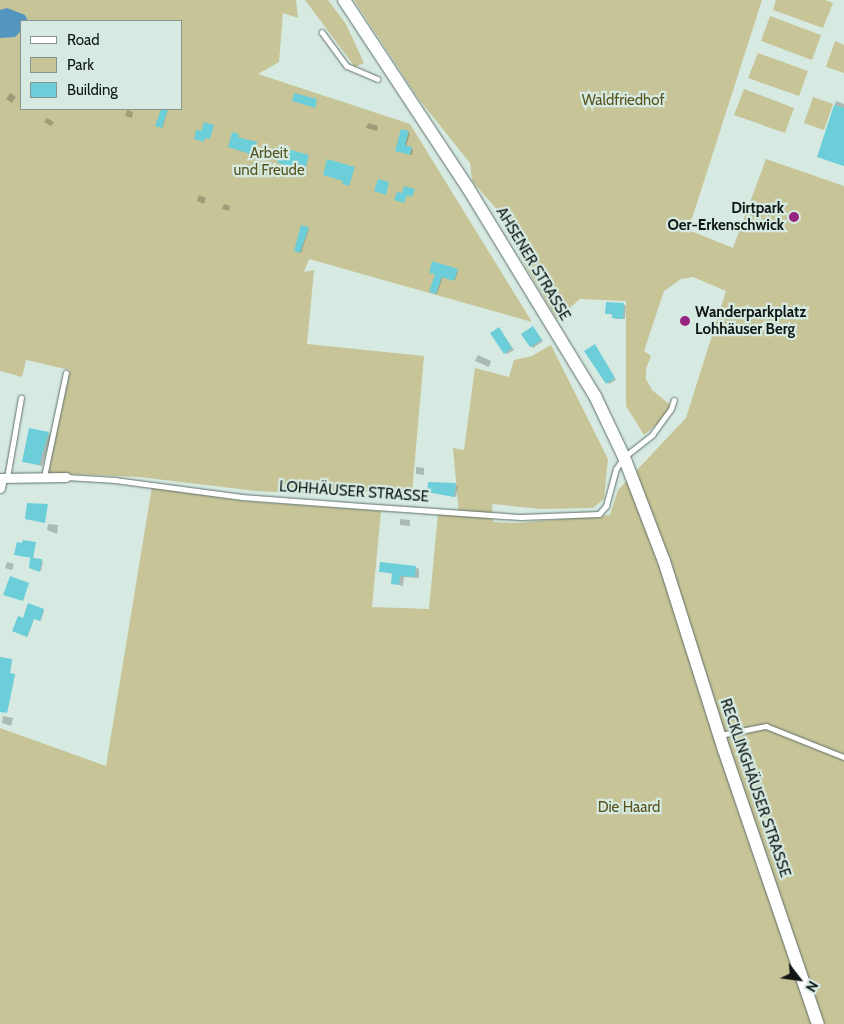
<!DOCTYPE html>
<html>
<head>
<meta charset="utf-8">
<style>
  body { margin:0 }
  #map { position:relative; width:844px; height:1024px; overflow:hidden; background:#d6eae2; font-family:Cabin,sans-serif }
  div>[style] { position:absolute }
  .green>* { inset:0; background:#c7c497 }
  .water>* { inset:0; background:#5296c0 }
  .shadow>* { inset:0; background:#0003 }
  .building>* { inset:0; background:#6cced8 }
  .roads { filter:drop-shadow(0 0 1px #5e6f69) drop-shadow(0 0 1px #5e6f69) }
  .lane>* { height:4.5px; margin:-2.25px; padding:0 2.25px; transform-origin:2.25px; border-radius:2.25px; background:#fff }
  .street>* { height:9px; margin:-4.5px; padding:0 4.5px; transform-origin:4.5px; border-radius:4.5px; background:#fff }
  .secondary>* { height:12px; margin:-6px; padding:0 6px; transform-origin:6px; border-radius:6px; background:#fff }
  .dots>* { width:14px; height:14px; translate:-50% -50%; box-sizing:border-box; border:2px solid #d6eae2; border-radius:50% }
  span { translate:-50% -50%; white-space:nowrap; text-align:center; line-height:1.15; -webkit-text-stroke:4.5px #d6eae2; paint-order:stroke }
  .park-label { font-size:15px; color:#57531d }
  .poi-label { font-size:15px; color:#0f1614; font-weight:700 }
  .right { translate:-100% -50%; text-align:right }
  .left { translate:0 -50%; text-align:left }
  .street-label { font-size:15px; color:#0f1614 }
  .legend { position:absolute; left:20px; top:20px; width:162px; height:90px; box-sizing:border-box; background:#d6eae2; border:1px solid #869590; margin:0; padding:6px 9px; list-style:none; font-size:15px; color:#0f1614 }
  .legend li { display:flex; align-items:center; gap:10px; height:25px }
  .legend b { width:25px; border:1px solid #869590 }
  .north { position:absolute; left:774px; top:954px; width:50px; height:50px; -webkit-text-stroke:4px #d6eae2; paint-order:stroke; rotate:120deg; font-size:14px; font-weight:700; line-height:20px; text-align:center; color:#0f1614 }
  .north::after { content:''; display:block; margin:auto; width:18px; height:22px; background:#0f1614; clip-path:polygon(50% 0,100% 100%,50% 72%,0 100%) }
</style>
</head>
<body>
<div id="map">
  <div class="green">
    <i style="clip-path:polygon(evenodd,0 0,296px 0,298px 18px,283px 13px,279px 62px,258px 74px,410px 124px,532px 322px,309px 259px,304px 272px,314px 270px,307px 344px,424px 356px,412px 493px,367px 492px,354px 487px,316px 494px,256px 491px,139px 477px,48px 473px,70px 370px,26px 360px,22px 377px,0 371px,0 0,21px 21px,181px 21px,181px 109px,21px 109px,21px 21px)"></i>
    <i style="clip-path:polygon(305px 0,328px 0,346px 24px,364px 63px,355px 67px)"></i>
    <i style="clip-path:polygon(354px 0,762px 0,689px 228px,666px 221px,733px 248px,766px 159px,844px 186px,844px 1024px,0 1024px,0 728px,106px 766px,152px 487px,243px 501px,381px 511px,372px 607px,429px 609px,438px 514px,459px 514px,453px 448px,464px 450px,475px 368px,509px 377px,514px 360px,532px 356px,551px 345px,608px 459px,604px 499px,593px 508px,541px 509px,492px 504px,493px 522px,516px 523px,610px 515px,618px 490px,686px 418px,726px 291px,693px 277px,681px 279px,664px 291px,644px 351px,651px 356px,646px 369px,646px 379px,652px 390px,675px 409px,644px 435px,626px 406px,626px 301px,580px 299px,557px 319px,526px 267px,500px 213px,472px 181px,470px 163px,418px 98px)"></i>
    <i style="clip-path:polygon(776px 0,825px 0,833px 3px,823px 28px,773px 10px)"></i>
    <i style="clip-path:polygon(770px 16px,821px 35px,812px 60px,761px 41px)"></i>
    <i style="clip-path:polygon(835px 41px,844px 45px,844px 73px,826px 67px)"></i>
    <i style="clip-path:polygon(758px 53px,808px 71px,799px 96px,748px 78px)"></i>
    <i style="clip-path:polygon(744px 89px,794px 108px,785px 133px,734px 115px)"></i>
    <i style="clip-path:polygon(813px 97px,833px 104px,824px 130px,804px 123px)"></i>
  </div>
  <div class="water">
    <i style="clip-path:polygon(7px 8px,25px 15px,28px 21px,21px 21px,21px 31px,15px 37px,0 38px,0 10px)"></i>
  </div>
  <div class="shadow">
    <i style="clip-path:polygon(10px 93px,16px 97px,12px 103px,6px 99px)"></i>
    <i style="clip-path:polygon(836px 101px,844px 104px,844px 166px,818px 156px)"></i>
    <i style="clip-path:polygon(162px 109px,168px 109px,163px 127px,156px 125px)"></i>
    <i style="clip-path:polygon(127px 110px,133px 112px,132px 118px,125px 116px)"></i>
    <i style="clip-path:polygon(47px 118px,54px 122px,51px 126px,44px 122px)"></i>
    <i style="clip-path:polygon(368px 123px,378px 126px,377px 131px,366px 128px)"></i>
    <i style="clip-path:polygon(408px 132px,410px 133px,406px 147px,413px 150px,412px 155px,398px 151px)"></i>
    <i style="clip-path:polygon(199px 195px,206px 198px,204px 204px,197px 201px)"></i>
    <i style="clip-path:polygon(224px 204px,230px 206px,229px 211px,222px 209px)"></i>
    <i style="clip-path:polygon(302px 227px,309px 229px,301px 253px,295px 251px)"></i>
    <i style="clip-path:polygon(433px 263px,458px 271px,455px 280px,443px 277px,437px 294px,431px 291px,436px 274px)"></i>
    <i style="clip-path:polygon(624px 304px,626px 306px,625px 319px,615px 319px,613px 315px,606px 313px)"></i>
    <i style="clip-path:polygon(533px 328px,543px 341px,533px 348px,531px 346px)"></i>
    <i style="clip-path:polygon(499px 329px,514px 350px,507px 354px,505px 353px)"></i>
    <i style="clip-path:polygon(595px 346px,616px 380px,609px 384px,586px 352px)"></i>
    <i style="clip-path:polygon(478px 355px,491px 361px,489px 367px,475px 361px)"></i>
    <i style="clip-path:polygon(48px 434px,51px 435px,42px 466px,26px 462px)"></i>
    <i style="clip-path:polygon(416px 467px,424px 468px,424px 475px,416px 474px)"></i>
    <i style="clip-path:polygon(455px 485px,458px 486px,456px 497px,428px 492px)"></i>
    <i style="clip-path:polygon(400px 519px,410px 520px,410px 526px,400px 525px)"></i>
    <i style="clip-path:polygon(48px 524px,58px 525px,57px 534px,47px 530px)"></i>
    <i style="clip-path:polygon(35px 543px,33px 559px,43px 561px,41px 571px,30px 567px)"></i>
    <i style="clip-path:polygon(7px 562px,14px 564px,12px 570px,5px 568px)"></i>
    <i style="clip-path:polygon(415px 567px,419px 569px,419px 578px,404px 577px,403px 586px,392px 583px,393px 574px,380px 571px)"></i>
    <i style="clip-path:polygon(29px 605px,44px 610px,41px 621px,34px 618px,28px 636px,14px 631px,24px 620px)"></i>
    <i style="clip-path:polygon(0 658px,12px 660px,10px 674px,15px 675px,7px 712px,0 711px)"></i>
    <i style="clip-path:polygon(3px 716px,13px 718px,11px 726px,2px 723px)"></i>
  </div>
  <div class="building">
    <i style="clip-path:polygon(294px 93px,317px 99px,315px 108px,292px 101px)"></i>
    <i style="clip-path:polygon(834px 105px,844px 108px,844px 166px,817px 157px)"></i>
    <i style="clip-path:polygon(161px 109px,168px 109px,162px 128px,155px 126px)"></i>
    <i style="clip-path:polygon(204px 122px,214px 125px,210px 139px,205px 138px,204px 142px,194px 139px,196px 130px,201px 131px)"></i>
    <i style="clip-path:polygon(401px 129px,409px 131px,405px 145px,412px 147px,410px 155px,395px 151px)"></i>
    <i style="clip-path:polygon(232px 132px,239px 134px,238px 137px,257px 142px,253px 155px,228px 147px)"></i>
    <i style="clip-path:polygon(284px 148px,309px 155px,305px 170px,277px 163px,281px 149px)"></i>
    <i style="clip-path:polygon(327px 159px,355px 167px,349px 186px,342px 184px,343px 181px,323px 175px)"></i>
    <i style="clip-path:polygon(378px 179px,389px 182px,386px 195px,374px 191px)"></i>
    <i style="clip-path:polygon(404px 186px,415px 189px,412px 197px,407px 195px,404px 203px,394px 200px,397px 192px,402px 193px)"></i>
    <i style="clip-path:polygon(301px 225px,309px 227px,300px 253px,294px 251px)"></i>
    <i style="clip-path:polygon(432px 261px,458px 269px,454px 281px,442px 277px,436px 294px,429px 292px,435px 274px,429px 273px)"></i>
    <i style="clip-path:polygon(606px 302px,624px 303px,623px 319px,612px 318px,612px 314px,605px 314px)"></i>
    <i style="clip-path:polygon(533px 326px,542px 340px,530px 347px,521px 334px)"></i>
    <i style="clip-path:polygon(499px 327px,512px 348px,504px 354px,490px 333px)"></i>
    <i style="clip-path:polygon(595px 344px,615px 378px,606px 384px,584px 351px)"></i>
    <i style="clip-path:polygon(29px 428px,49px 432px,39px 465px,22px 462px)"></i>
    <i style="clip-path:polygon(428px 482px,456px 483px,454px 497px,427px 492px)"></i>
    <i style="clip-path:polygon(27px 503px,48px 504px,45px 523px,25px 519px)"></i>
    <i style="clip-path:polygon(23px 540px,36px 542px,33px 558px,42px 559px,40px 572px,29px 568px,30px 558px,32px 558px,14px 555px,17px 542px,22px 543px)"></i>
    <i style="clip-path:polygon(380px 562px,416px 566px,415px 577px,400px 576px,399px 585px,391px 584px,392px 573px,379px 572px)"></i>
    <i style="clip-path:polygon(10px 576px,29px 583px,23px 601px,3px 595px)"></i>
    <i style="clip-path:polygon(28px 603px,44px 609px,40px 621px,34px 619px,27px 637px,12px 631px,18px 616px,23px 618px)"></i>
    <i style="clip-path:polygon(0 657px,12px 659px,10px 673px,15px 674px,7px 713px,0 712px)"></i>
  </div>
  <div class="roads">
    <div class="lane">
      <i style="left:322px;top:32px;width:42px;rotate:53.7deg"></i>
      <i style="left:347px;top:66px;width:33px;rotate:23deg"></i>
      <i style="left:44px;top:477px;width:106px;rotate:-78.1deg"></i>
      <i style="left:66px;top:477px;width:49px;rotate:3.5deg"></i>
      <i style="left:115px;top:480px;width:128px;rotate:7.6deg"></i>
      <i style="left:242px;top:497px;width:120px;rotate:4.3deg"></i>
      <i style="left:362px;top:506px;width:159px;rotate:4deg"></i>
      <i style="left:521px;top:517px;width:78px;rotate:-2.2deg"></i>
      <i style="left:599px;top:514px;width:11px;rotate:-49deg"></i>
      <i style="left:606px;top:506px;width:38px;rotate:-75deg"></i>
      <i style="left:616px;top:469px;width:14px;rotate:-56deg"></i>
      <i style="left:624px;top:457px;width:36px;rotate:-38deg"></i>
      <i style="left:652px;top:435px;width:32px;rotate:-54deg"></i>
      <i style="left:671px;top:409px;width:9px;rotate:-72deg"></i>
      <i style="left:7px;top:478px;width:81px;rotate:-80.1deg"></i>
      <i style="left:720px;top:735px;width:47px;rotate:-11.1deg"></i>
      <i style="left:766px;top:726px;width:84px;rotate:21.7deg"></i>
    </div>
    <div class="street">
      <i style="left:0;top:478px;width:66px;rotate:-0.9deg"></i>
      <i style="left:0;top:488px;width:10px;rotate:-79deg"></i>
    </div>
    <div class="secondary">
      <i style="left:344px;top:0;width:225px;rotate:56.6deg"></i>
      <i style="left:468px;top:188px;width:244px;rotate:58.6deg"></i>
      <i style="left:595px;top:396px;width:68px;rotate:64.6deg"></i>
      <i style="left:624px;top:457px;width:111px;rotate:69deg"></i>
      <i style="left:664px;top:561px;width:198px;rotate:72.4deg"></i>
      <i style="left:724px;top:750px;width:290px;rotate:71.1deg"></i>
    </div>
  </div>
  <div class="dots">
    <i style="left:794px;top:217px;background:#972380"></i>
    <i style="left:685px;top:321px;background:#972380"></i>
  </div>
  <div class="park-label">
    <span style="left:623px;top:101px">Waldfriedhof</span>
    <span style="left:269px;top:162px">Arbeit<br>und Freude</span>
    <span style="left:629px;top:808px">Die Haard</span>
  </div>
  <div class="poi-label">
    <span class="right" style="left:784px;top:217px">Dirtpark<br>Oer-Erkenschwick</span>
    <span class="left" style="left:695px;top:321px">Wanderparkplatz<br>Lohhäuser Berg</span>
  </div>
  <div class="street-label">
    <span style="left:533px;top:264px;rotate:59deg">AHSENER STRASSE</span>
    <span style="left:354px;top:492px;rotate:4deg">LOHHÄUSER STRASSE</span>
    <span style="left:755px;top:788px;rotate:71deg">RECKLINGHÄUSER STRASSE</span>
  </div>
  <ul class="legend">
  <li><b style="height:6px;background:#fff"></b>Road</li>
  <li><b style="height:14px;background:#c7c497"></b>Park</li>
  <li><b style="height:14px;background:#6cced8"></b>Building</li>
  </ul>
  <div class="north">N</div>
</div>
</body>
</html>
